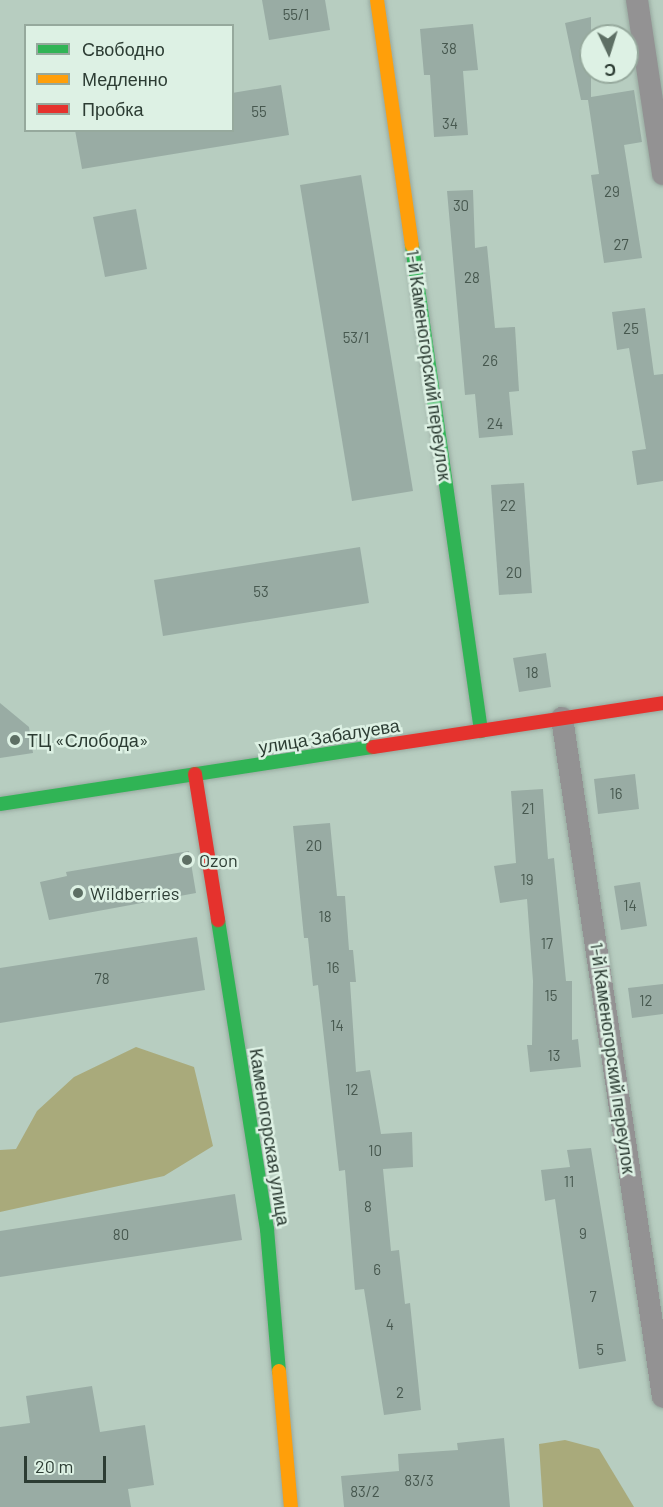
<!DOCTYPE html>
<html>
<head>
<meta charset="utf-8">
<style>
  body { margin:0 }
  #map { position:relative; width:663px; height:1507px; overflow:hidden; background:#b7cdc0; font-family:Barlow,sans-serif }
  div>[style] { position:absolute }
  .forest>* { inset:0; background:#a9aa7b }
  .building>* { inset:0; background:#99aca4 }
  .roads { filter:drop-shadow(0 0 2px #97a99f) drop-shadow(0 0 2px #97a99f) }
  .street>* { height:22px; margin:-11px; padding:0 11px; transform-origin:11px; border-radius:11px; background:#939293 }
  .fast>* { height:14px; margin:-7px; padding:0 7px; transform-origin:7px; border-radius:7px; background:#30b455 }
  .slow>* { height:14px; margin:-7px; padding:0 7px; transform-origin:7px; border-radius:7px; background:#ff9f0a }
  .jam>* { height:14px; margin:-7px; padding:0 7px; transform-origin:7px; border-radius:7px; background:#e5322d }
  .dots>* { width:16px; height:16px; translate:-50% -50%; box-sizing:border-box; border:3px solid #ddf1e4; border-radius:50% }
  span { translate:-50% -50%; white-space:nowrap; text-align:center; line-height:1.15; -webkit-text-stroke:5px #ddf1e4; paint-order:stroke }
  .number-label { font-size:15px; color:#47584f }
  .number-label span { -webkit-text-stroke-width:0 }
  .street-label { font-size:18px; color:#2c3c33 }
  .poi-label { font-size:18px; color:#2c3c33 }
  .left { translate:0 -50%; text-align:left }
  .legend { position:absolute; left:24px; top:24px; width:210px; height:108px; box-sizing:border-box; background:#ddf1e4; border:2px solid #96a99d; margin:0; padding:8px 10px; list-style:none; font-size:18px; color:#2c3c33 }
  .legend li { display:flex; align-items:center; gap:12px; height:30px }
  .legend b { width:30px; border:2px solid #96a99d }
  .north { position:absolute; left:579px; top:24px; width:60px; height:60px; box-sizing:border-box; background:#ddf1e4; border:2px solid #96a99d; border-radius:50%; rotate:176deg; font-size:16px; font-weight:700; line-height:24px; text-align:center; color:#2c3c33 }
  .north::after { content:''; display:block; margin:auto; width:21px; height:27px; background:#5d6f64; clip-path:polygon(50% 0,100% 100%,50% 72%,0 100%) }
  .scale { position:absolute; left:24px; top:1456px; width:82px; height:27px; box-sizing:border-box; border:3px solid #2c3c33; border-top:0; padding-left:8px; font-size:18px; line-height:21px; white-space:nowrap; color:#2c3c33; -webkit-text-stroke:4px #ddf1e4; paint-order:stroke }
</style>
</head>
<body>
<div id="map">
  <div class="forest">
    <i style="clip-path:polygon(136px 1047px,194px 1067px,213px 1146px,164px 1176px,0 1212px,0 1150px,16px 1149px,37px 1111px,74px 1077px)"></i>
    <i style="clip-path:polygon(565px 1440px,599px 1449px,634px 1507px,543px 1507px,539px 1444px)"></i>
  </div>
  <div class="building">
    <i style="clip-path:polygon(262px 0,325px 0,330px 30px,269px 40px)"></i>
    <i style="clip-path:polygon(591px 17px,591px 97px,634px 90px,642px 142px,624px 145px,642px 258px,604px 263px,591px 175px,599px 174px,588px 100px,581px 100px,565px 23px)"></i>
    <i style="clip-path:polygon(473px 24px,478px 70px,463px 71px,468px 135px,434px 137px,430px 75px,424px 75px,420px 29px)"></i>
    <i style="clip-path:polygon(281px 85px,289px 135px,82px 169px,75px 130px,232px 130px,232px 93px)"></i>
    <i style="clip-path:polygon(361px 175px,413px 491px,352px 501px,300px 185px)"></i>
    <i style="clip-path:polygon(473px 190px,475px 248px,487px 246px,495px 328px,515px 327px,519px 391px,509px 392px,513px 435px,479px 438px,475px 394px,465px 395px,447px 191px)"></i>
    <i style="clip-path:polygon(136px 209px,147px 269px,105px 277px,93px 217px)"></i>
    <i style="clip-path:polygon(645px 308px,654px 375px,663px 374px,663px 481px,637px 485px,632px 451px,646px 449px,629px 348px,617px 350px,612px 312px)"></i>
    <i style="clip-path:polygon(524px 483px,532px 593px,499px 595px,491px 485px)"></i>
    <i style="clip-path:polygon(360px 547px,369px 603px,163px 636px,154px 580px)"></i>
    <i style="clip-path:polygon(546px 653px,551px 687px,519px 692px,513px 658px)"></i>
    <i style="clip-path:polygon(0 703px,29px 727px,33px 753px,0 758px)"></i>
    <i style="clip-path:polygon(635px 774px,639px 809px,598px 814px,594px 779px)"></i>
    <i style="clip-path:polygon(543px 789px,548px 859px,554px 858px,566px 981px,572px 981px,572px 1040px,578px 1039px,581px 1067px,530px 1072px,527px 1045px,532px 1045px,533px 981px,527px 899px,500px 903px,494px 866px,516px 863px,511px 791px)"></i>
    <i style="clip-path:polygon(330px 823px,337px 896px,345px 896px,349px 950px,353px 950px,356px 982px,350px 982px,356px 1072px,370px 1070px,381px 1134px,412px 1132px,413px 1167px,383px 1169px,391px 1251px,399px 1250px,405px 1304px,410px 1303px,421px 1410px,384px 1415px,364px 1289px,355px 1290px,345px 1170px,339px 1171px,318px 985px,313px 986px,308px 938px,304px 938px,293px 826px)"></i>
    <i style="clip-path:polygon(189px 851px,196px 893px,49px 920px,40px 882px,67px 876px,66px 872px)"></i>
    <i style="clip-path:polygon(640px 882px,647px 926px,621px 930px,614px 886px)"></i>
    <i style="clip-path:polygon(197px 937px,205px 990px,0 1023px,0 968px)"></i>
    <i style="clip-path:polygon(663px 984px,663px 1014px,632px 1018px,628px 988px)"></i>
    <i style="clip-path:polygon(591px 1148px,626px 1361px,579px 1369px,555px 1199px,545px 1201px,541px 1170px,570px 1167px,567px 1150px)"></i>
    <i style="clip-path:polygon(235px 1194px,242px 1240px,0 1277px,0 1231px)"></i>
    <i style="clip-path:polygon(92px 1386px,100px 1432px,145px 1425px,154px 1485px,128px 1489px,131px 1507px,0 1507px,0 1427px,30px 1423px,26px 1396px)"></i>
    <i style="clip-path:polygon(504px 1438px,510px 1507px,344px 1507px,341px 1476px,399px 1471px,398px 1454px,458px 1450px,457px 1443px)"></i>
  </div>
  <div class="roads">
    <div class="street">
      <i style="left:637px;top:0;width:176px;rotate:81.5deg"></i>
      <i style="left:562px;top:718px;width:686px;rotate:81.54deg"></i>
    </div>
    <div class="fast">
      <i style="left:412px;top:246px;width:490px;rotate:81.9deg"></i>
      <i style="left:0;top:804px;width:377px;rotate:-8.7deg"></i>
      <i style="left:218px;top:920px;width:313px;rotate:81deg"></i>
      <i style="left:267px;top:1229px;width:143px;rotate:85.2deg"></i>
    </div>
    <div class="slow">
      <i style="left:377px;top:0;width:248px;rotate:81.9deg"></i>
      <i style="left:279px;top:1371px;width:137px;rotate:85deg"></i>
    </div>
    <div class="jam">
      <i style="left:373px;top:747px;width:293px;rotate:-8.6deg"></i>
      <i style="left:195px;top:774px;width:148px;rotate:81deg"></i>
    </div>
  </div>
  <div class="dots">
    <i style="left:15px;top:740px;background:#5d6f64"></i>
    <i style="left:187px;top:860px;background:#5d6f64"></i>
    <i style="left:78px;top:893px;background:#5d6f64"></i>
  </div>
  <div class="number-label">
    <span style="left:296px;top:15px">55/1</span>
    <span style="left:449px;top:49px">38</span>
    <span style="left:259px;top:112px">55</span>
    <span style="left:450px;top:124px">34</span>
    <span style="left:612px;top:192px">29</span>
    <span style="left:461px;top:206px">30</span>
    <span style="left:621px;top:245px">27</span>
    <span style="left:472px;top:278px">28</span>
    <span style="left:631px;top:329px">25</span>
    <span style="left:356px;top:338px">53/1</span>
    <span style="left:490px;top:361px">26</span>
    <span style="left:495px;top:424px">24</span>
    <span style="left:508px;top:506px">22</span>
    <span style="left:514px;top:573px">20</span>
    <span style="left:261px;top:592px">53</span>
    <span style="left:532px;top:673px">18</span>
    <span style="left:616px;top:794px">16</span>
    <span style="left:528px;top:809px">21</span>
    <span style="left:314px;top:846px">20</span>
    <span style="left:527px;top:880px">19</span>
    <span style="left:630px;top:906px">14</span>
    <span style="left:325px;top:917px">18</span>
    <span style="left:547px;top:944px">17</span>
    <span style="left:333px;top:968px">16</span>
    <span style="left:102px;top:979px">78</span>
    <span style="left:551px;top:996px">15</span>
    <span style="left:646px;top:1001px">12</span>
    <span style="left:337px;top:1026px">14</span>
    <span style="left:554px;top:1056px">13</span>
    <span style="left:352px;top:1090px">12</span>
    <span style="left:375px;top:1151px">10</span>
    <span style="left:569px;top:1182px">11</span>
    <span style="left:368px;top:1207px">8</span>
    <span style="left:583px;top:1234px">9</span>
    <span style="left:121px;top:1235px">80</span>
    <span style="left:377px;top:1270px">6</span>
    <span style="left:593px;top:1297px">7</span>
    <span style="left:390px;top:1325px">4</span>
    <span style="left:600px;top:1350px">5</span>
    <span style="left:400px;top:1393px">2</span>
    <span style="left:419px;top:1481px">83/3</span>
    <span style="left:365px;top:1492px">83/2</span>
  </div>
  <div class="street-label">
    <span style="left:429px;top:365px;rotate:82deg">1-й Каменогорский переулок</span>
    <span style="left:329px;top:736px;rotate:-9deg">улица Забалуева</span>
    <span style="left:613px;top:1058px;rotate:82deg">1-й Каменогорский переулок</span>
    <span style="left:270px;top:1137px;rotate:81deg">Каменогорская улица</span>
  </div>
  <div class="poi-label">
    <span class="left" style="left:27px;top:740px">ТЦ «Слобода»</span>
    <span class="left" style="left:199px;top:860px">Ozon</span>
    <span class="left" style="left:90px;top:893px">Wildberries</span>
  </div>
  <ul class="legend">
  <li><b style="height:8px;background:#30b455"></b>Свободно</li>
  <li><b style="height:8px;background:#ff9f0a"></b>Медленно</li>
  <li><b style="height:8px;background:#e5322d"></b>Пробка</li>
  </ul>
  <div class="north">С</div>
  <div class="scale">20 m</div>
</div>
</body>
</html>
